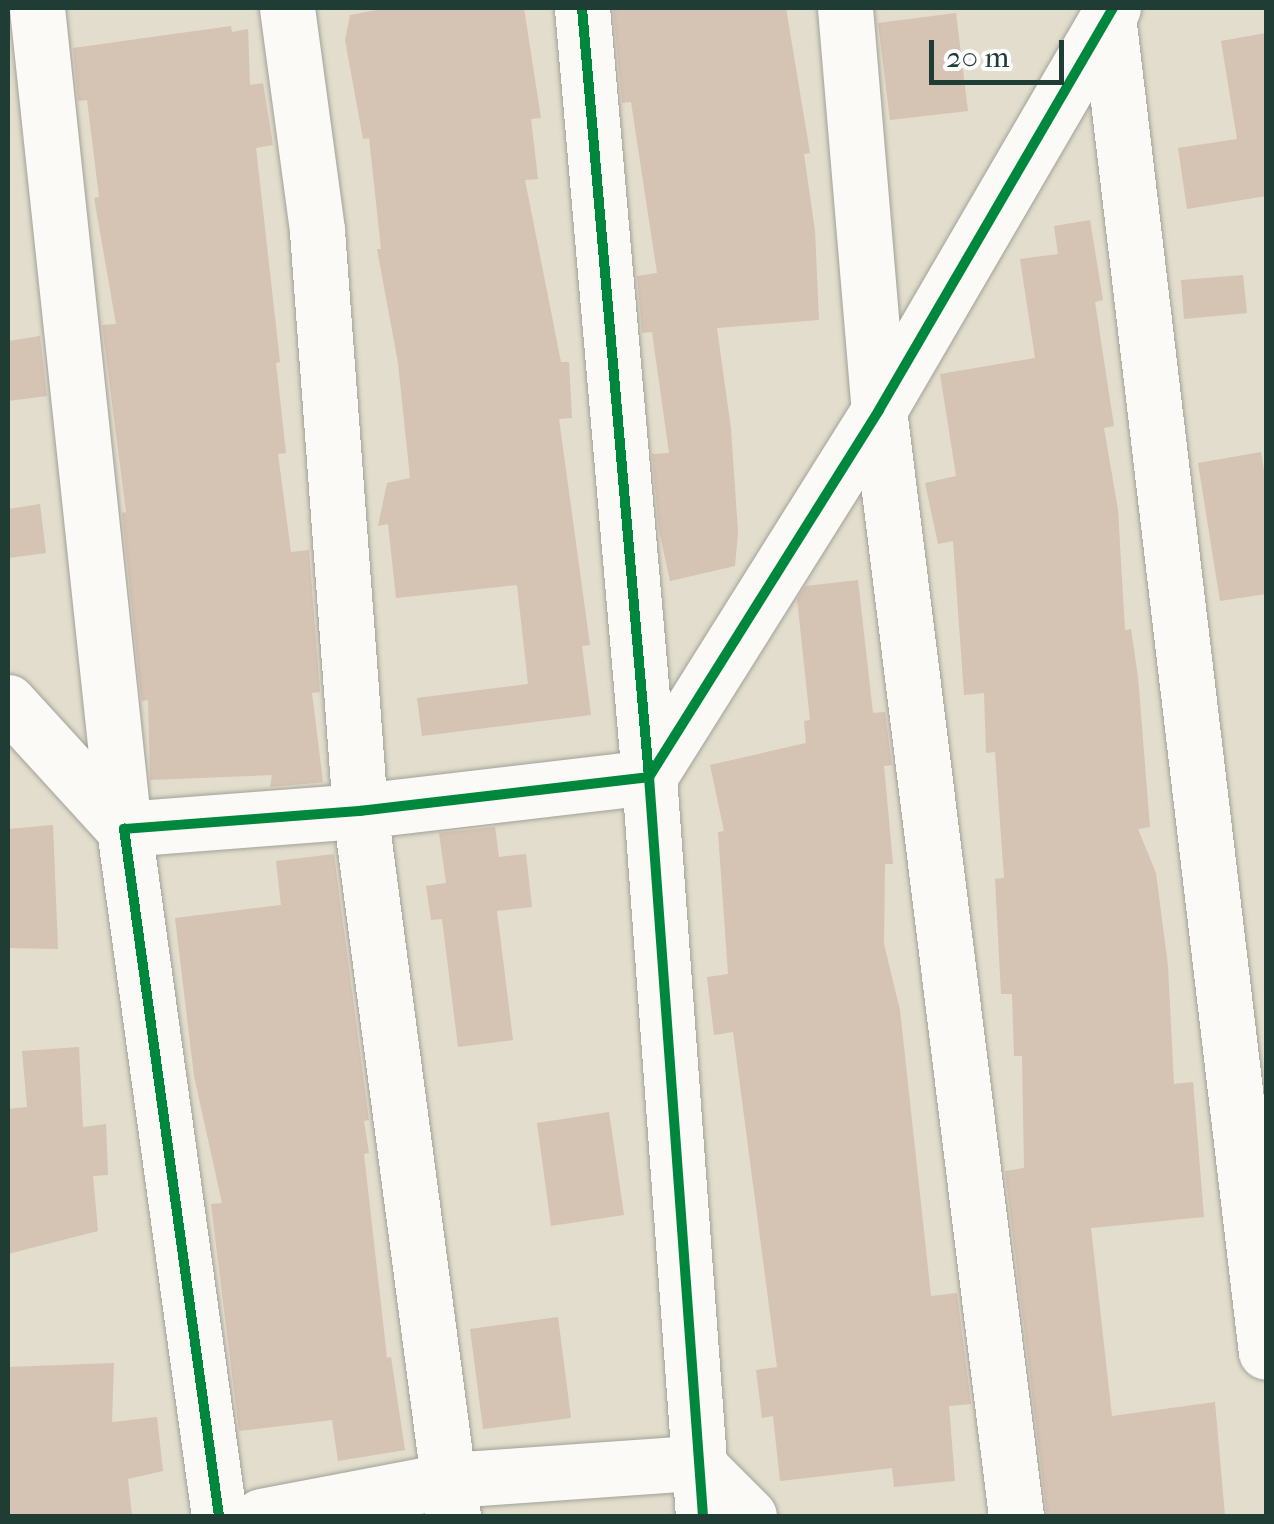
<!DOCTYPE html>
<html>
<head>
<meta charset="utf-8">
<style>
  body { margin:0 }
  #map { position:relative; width:1274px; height:1524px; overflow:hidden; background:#e2ddcc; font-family:"IM FELL French Canon",serif }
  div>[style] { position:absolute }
  .building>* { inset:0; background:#d5c3b4 }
  .roads { filter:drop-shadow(0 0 2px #a1a297) drop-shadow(0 0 2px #a1a297) }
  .minor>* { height:55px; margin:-27.5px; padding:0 27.5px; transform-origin:27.5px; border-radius:27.5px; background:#fbfaf7 }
  .cycleway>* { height:10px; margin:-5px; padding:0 5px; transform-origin:5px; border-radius:5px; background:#00873e }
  span { translate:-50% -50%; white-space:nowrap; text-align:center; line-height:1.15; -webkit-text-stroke:8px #fff; paint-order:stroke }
  .frame { position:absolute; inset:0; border:10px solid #1f3d34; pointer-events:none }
  .scale { position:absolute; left:929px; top:40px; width:135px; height:45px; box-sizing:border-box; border:5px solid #1f3d34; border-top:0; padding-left:12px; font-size:30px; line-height:35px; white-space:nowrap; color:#1f3d34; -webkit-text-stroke:8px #fff; paint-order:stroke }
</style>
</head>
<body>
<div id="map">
  <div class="building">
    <i style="clip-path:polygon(387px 8px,524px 8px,541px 118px,531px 119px,538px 179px,525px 180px,561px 362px,569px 362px,572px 418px,559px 419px,590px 645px,582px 646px,591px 715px,422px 736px,417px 698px,528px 684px,517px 585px,396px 598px,388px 524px,378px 526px,387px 483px,410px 478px,398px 363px,377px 249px,381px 249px,369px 138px,363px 139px,345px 40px,350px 15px)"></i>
    <i style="clip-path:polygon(613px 8px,786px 8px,810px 153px,804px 154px,815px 231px,819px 320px,717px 328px,731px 429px,738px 532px,735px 566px,670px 581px,659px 531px,652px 454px,669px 453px,652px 332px,642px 333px,637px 276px,657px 273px,631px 102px,622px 103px)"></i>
    <i style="clip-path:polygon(956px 13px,968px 111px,890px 120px,878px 23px)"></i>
    <i style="clip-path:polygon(231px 26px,232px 32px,248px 29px,250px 85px,263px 83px,273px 145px,256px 148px,280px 362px,276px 363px,286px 453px,278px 454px,291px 552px,309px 550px,320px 692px,312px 693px,323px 782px,316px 783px,270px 787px,272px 775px,150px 780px,148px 700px,142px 701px,140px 688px,122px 513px,126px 512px,102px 325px,116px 324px,94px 198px,99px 197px,87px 100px,78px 101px,73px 48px)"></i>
    <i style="clip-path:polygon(1266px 33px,1266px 196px,1187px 209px,1178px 148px,1237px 139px,1221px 41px)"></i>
    <i style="clip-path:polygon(1090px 220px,1103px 300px,1095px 302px,1114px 426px,1104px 428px,1118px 510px,1125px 630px,1131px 629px,1138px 677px,1150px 827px,1138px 829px,1156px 873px,1168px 966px,1174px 1084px,1193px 1082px,1204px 1217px,1091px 1228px,1112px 1416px,1215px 1402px,1225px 1516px,1047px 1516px,1005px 1171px,1024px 1168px,1022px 1056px,1014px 1056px,1012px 994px,1001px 994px,995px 879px,1004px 878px,995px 752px,986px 753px,984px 693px,964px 695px,953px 541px,938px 544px,925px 483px,956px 476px,940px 374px,1035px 358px,1020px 259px,1058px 254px,1054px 226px)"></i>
    <i style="clip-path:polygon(1243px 275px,1247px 313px,1184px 319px,1181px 280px)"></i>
    <i style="clip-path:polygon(40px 336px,47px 396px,8px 401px,8px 341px)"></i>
    <i style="clip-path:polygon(1261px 452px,1266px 484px,1266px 594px,1220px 601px,1198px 463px)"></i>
    <i style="clip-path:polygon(40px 504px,46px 553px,8px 558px,8px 509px)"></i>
    <i style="clip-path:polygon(858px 580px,873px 713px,885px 712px,892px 765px,884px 766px,893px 864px,885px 864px,884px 944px,900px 1010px,931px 1296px,957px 1293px,971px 1404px,949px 1406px,955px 1481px,894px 1487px,892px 1468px,780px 1481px,773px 1416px,762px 1418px,756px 1370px,777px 1367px,733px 1032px,714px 1035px,707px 977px,728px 974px,718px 832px,724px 831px,710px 765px,806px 743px,804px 721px,810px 720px,797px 599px,806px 586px)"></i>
    <i style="clip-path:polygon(53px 825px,58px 949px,8px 948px,8px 829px)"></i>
    <i style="clip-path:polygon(495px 827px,499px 857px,526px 854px,532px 907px,497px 911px,513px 1040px,458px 1047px,442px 919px,431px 920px,426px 886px,446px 883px,439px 833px)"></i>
    <i style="clip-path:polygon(334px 854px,369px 1120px,364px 1121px,369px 1153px,364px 1154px,387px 1358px,391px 1357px,405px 1450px,338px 1461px,332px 1420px,239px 1431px,211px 1204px,222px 1203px,194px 1076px,175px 918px,281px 905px,276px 861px)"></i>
    <i style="clip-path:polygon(79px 1047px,83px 1127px,106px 1124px,108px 1175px,93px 1176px,98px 1231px,8px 1254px,8px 1109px,27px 1107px,22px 1051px)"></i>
    <i style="clip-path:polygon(609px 1112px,624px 1215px,551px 1226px,537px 1123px)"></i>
    <i style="clip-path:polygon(558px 1317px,571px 1418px,483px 1429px,470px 1329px)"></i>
    <i style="clip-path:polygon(114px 1363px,112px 1422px,157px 1417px,163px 1471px,128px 1479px,132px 1516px,8px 1516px,8px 1367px)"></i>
  </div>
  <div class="roads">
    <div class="minor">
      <i style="left:287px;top:8px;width:225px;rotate:82.3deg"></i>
      <i style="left:317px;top:231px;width:582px;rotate:85.76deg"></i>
      <i style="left:360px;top:811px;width:711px;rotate:82.49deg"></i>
      <i style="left:582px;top:8px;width:772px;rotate:85.02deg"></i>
      <i style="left:649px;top:777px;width:433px;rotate:-57.9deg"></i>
      <i style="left:879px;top:410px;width:465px;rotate:-59.8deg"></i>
      <i style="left:845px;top:8px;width:403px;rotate:85.2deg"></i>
      <i style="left:879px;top:410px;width:1114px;rotate:82.94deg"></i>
      <i style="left:1108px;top:16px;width:1345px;rotate:83.26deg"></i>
      <i style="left:8px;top:702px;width:172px;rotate:47.6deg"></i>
      <i style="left:124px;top:829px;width:826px;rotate:-96.05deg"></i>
      <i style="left:219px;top:1516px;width:694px;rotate:-97.87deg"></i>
      <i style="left:124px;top:829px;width:237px;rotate:-4.4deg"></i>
      <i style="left:360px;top:811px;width:291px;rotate:-6.7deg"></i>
      <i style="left:649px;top:777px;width:741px;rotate:85.82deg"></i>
      <i style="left:261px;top:1516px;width:192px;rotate:-10.8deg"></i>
      <i style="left:450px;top:1480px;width:247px;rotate:-4deg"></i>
      <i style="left:696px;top:1463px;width:75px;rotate:45deg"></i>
    </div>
  </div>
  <div class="cycleway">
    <i style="left:582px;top:8px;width:772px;rotate:85.02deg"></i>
    <i style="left:649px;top:777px;width:433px;rotate:-57.9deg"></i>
    <i style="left:879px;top:410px;width:465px;rotate:-59.8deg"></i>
    <i style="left:219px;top:1516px;width:694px;rotate:-97.87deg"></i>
    <i style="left:124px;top:829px;width:237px;rotate:-4.4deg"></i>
    <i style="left:360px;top:811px;width:291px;rotate:-6.7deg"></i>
    <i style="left:649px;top:777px;width:741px;rotate:85.82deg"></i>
  </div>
  <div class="frame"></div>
  <div class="scale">20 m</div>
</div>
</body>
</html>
